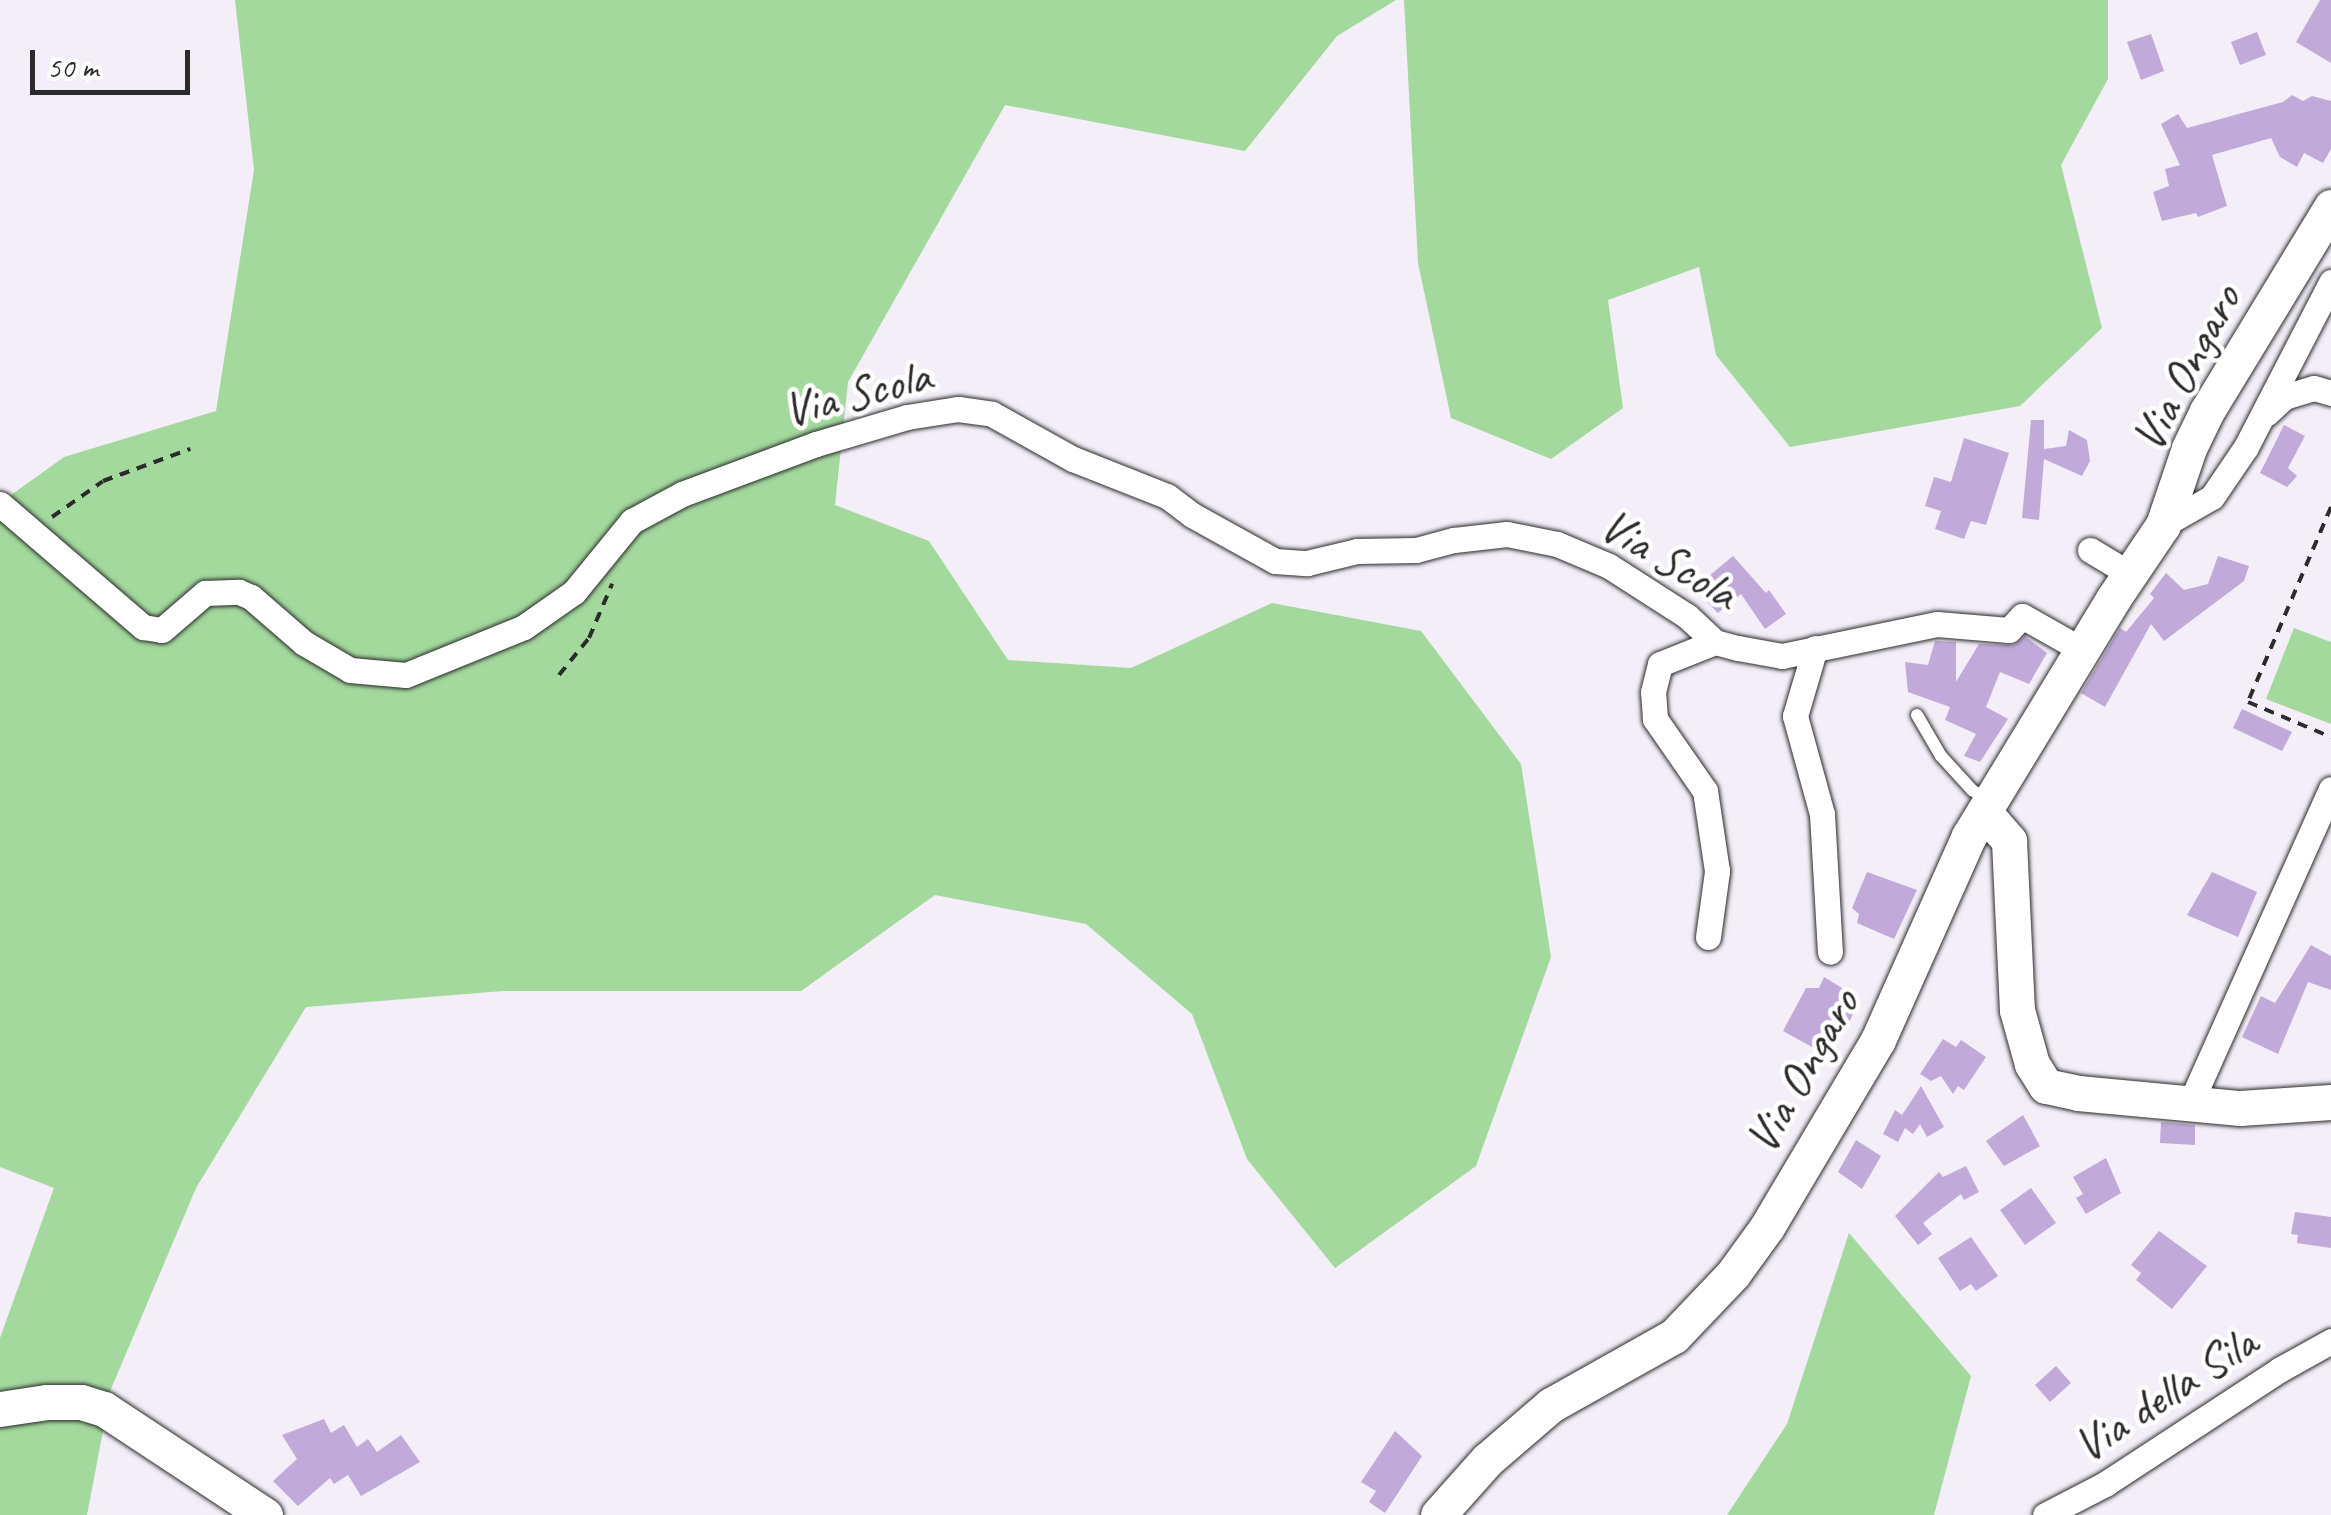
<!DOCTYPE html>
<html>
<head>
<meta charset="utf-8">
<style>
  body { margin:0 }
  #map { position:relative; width:2331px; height:1515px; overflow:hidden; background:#f3eef7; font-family:Caveat,sans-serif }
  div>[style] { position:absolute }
  .green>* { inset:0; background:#a3d99d }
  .building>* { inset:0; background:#c1aad9 }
  .path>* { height:4px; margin-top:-2px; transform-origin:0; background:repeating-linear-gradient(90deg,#2b2b2b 0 10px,transparent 0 18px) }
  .roads { filter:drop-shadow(0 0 2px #2b2b2b) drop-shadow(0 0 2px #2b2b2b) }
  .lane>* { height:12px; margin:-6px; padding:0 6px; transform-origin:6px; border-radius:6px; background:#fff }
  .street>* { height:25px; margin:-12.5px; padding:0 12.5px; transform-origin:12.5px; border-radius:12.5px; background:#fff }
  .secondary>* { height:35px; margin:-17.5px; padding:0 17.5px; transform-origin:17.5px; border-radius:17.5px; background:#fff }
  span { translate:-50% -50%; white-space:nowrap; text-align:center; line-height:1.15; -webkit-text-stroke:9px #fff; paint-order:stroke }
  .street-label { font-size:48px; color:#2b2b2b }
  .scale { position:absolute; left:30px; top:50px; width:160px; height:45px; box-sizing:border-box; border:5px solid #2b2b2b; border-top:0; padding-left:12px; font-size:30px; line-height:35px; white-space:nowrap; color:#2b2b2b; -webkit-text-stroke:8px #fff; paint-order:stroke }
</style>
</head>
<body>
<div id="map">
  <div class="green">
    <i style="clip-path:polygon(235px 0,1396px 0,1337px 36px,1245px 151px,1005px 105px,848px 382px,835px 505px,929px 541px,1008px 660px,1131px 668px,1272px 603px,1421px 631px,1521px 764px,1551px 957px,1476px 1166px,1335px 1268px,1247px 1159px,1192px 1014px,1086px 924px,935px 895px,801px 991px,503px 991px,306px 1007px,196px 1188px,111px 1389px,87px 1515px,0 1515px,0 1338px,54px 1188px,0 1167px,0 503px,64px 457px,216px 411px,254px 170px)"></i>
    <i style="clip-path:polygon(1404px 0,2108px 0,2108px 79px,2061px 165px,2102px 328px,2020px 406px,1790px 447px,1716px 355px,1699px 267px,1608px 300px,1623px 408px,1551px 459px,1451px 418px,1418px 263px)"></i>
    <i style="clip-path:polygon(2294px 628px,2331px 642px,2331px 724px,2266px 699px)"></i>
    <i style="clip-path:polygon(1849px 1233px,1971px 1376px,1934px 1515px,1727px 1515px,1787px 1424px)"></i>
  </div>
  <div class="building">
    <i style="clip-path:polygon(2320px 0,2331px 0,2331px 63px,2296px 42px)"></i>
    <i style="clip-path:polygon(2257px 32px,2266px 55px,2240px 65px,2231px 42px)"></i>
    <i style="clip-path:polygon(2151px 34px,2164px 71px,2141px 80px,2127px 42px)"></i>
    <i style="clip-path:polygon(2292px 95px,2303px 101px,2312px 96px,2331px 101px,2331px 149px,2323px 163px,2304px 153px,2297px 167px,2280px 157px,2271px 138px,2212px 155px,2227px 206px,2198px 217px,2196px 213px,2162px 221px,2153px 192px,2169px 186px,2165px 169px,2180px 165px,2161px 124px,2178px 114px,2187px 128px,2283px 102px)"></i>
    <i style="clip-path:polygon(2031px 420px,2044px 420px,2044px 449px,2066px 446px,2069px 430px,2087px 440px,2090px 461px,2082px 476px,2044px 459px,2039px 520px,2022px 518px)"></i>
    <i style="clip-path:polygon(2284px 425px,2305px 436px,2288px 468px,2297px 476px,2287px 487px,2260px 473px)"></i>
    <i style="clip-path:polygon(1964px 438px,2009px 453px,1986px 525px,1971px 521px,1964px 539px,1935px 529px,1941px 511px,1925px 506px,1934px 477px,1951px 482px)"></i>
    <i style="clip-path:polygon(1733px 556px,1766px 593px,1769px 590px,1786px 614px,1765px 629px,1741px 594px,1718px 613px,1704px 599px,1712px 592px,1703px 581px)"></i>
    <i style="clip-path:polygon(2218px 556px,2249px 566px,2244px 581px,2164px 641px,2151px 624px,2105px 707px,2081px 693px,2120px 628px,2126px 632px,2154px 598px,2150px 594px,2166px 573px,2184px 590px,2208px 584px)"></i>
    <i style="clip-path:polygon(2025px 636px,2047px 653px,2029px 684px,2000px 672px,1986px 707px,2008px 719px,1980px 762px,1964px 756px,1976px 734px,1945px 720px,1950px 707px,1908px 692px,1905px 662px,1928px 665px,1935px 641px,1956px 642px,1956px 682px,1979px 644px,2014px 645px)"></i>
    <i style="clip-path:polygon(2242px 709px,2292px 732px,2282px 751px,2233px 728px)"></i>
    <i style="clip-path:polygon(1867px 872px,1917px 890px,1894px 939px,1857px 923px,1859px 914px,1852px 908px)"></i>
    <i style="clip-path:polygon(2212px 872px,2257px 892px,2238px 937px,2187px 915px)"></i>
    <i style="clip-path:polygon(2311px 945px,2331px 956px,2331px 990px,2308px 982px,2278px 1054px,2242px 1037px,2261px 996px,2275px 1003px)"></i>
    <i style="clip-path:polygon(1824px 977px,1860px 999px,1844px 1033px,1837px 1032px,1823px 1053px,1783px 1031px,1806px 988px,1819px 988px)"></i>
    <i style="clip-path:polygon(1943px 1039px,1956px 1047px,1961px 1040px,1986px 1057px,1964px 1090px,1958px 1086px,1953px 1094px,1941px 1076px,1931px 1081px,1920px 1074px)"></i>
    <i style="clip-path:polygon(1921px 1086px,1944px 1127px,1927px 1137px,1920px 1124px,1913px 1134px,1905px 1128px,1898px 1142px,1883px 1134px,1895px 1110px,1902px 1115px)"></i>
    <i style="clip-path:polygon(2023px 1115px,2040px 1146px,2004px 1166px,1986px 1141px)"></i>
    <i style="clip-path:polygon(2161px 1122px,2195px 1125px,2195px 1145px,2160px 1143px)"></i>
    <i style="clip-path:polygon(1856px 1140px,1881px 1156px,1862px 1189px,1838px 1172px)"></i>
    <i style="clip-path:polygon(2106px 1158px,2121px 1193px,2086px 1214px,2076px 1198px,2083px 1194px,2073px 1177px)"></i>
    <i style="clip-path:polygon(1966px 1166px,1979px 1192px,1964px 1200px,1961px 1194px,1923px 1223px,1932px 1234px,1918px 1245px,1895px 1216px,1939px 1172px,1943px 1177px)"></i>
    <i style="clip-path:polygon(2031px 1188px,2056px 1223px,2025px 1245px,2000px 1210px)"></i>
    <i style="clip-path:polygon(2295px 1212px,2331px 1217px,2331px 1248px,2297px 1243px,2298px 1235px,2291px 1234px)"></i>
    <i style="clip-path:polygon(2159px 1231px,2207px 1266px,2172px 1309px,2136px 1280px,2141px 1273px,2131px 1265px)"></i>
    <i style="clip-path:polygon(1971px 1237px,1998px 1276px,1976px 1291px,1971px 1284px,1960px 1291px,1938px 1258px)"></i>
    <i style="clip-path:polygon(2056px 1366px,2071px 1383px,2050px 1402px,2035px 1385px)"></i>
    <i style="clip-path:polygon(324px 1419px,331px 1433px,344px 1425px,357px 1447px,368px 1439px,377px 1452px,401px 1435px,420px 1462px,361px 1496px,348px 1475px,334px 1484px,330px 1478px,298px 1506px,273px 1481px,297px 1459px,282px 1435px)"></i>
    <i style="clip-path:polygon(1395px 1431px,1422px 1456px,1385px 1513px,1369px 1502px,1376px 1491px,1361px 1482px)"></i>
  </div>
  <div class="path">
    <i style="left:2331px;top:507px;width:212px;rotate:113.1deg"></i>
    <i style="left:2248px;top:702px;width:90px;rotate:22.9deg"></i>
    <i style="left:52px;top:517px;width:62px;rotate:-35.2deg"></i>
    <i style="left:103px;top:481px;width:93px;rotate:-20.2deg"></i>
    <i style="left:559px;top:675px;width:48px;rotate:-51deg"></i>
    <i style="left:589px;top:638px;width:59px;rotate:-66.9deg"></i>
  </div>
  <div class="roads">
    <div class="lane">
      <i style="left:1917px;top:715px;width:48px;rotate:59.7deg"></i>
      <i style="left:1941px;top:756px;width:46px;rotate:47.6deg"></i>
      <i style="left:1972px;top:790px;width:19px;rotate:32deg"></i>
    </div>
    <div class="street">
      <i style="left:2267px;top:413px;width:23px;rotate:-43deg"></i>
      <i style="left:2284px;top:397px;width:31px;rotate:-17deg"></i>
      <i style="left:2314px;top:388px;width:18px;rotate:16deg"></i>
      <i style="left:0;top:504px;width:189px;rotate:40.7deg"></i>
      <i style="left:143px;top:627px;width:19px;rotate:9deg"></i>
      <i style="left:162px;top:630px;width:57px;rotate:-40.7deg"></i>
      <i style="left:205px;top:593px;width:34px;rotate:-2deg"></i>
      <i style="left:239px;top:592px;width:13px;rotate:23deg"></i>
      <i style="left:251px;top:597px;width:70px;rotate:41deg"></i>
      <i style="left:304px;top:643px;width:53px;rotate:30.4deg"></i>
      <i style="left:350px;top:670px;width:56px;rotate:5.1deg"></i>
      <i style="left:406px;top:675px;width:127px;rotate:-22.1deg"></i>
      <i style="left:524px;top:627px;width:61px;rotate:-35deg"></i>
      <i style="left:574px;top:592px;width:92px;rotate:-50.8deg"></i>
      <i style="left:632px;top:521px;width:57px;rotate:-28.4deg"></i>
      <i style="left:682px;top:494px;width:143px;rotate:-20.5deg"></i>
      <i style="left:816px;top:444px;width:95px;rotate:-16.5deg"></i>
      <i style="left:907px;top:417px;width:52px;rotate:-8.9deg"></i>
      <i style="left:958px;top:409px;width:34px;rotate:8deg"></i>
      <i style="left:992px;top:414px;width:93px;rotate:29.1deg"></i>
      <i style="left:1073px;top:459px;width:101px;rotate:21.5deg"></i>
      <i style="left:1167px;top:496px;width:31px;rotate:37deg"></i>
      <i style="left:1192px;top:515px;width:95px;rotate:29deg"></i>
      <i style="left:1275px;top:561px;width:32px;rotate:4deg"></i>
      <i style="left:1307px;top:563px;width:51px;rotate:-13.5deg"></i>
      <i style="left:1357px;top:551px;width:59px;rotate:-1deg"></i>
      <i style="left:1416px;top:550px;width:39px;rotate:-15deg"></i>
      <i style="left:1454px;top:540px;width:53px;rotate:-6.5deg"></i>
      <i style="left:1507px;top:534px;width:51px;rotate:11.3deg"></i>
      <i style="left:1557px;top:544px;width:56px;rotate:22.9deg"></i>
      <i style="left:1609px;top:566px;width:93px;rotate:32.7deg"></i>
      <i style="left:1687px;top:616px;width:38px;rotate:43deg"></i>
      <i style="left:1715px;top:642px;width:24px;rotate:15deg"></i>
      <i style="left:1738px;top:648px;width:45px;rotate:10.3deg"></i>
      <i style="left:1782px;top:656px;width:158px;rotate:-11.7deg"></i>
      <i style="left:1937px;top:624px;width:72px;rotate:4.8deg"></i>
      <i style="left:2009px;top:630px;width:19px;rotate:-47deg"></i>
      <i style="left:2022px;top:616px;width:69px;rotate:29.5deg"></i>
      <i style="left:2163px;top:525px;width:56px;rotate:-29.7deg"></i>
      <i style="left:2212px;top:497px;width:60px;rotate:-55.8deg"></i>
      <i style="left:2246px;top:447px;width:186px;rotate:-62.7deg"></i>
      <i style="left:2090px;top:550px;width:47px;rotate:31deg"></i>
      <i style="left:1815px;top:648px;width:71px;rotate:106.4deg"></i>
      <i style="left:1795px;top:716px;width:102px;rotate:74.6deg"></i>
      <i style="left:1822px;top:814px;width:138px;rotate:86.7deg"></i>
      <i style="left:1708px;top:937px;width:67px;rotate:-82.2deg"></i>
      <i style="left:1717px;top:871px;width:81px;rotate:-98.5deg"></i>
      <i style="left:1705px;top:791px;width:88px;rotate:-124.8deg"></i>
      <i style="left:1655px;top:719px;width:27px;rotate:-94deg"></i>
      <i style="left:1653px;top:692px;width:29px;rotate:-76deg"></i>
      <i style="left:1660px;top:664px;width:59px;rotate:-21.8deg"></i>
      <i style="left:2190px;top:1104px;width:345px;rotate:-65.9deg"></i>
      <i style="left:2045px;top:1515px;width:68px;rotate:-27.3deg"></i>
      <i style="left:2105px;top:1484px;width:208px;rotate:-33.2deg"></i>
      <i style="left:2279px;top:1370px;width:60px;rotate:-29.1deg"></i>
    </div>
    <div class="secondary">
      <i style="left:1985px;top:813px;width:37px;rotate:49deg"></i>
      <i style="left:2009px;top:841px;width:169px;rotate:87.3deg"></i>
      <i style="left:2017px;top:1010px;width:56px;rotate:74.5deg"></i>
      <i style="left:2032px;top:1064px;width:26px;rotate:58deg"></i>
      <i style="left:2046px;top:1086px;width:33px;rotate:12deg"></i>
      <i style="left:2078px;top:1093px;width:163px;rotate:5.3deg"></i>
      <i style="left:2240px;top:1108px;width:91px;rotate:-3.8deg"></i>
      <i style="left:0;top:1409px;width:48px;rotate:-8.5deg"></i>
      <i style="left:47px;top:1402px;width:34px"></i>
      <i style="left:81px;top:1402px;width:24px;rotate:17deg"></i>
      <i style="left:104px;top:1409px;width:193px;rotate:33.4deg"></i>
      <i style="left:1438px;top:1515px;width:74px;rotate:-48.3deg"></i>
      <i style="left:1487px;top:1460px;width:84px;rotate:-40.7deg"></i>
      <i style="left:1551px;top:1405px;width:141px;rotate:-29.3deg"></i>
      <i style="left:1674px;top:1336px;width:86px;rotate:-46.4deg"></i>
      <i style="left:1733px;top:1274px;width:58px;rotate:-54.1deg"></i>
      <i style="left:1767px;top:1227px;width:217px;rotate:-59.3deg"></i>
      <i style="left:1878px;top:1040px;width:223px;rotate:-66deg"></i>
      <i style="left:1969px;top:836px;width:277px;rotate:-58.7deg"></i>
      <i style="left:2113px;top:599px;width:89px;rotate:-56deg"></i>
      <i style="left:2163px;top:525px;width:81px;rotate:-71.3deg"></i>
      <i style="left:2189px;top:448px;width:41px;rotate:-64.1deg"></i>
      <i style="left:2207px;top:411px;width:239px;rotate:-58.7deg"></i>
    </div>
  </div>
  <div class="street-label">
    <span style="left:2186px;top:368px;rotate:-62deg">Via Ongaro</span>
    <span style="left:857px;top:393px;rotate:-14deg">Via Scola</span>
    <span style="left:1669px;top:559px;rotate:31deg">Via Scola</span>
    <span style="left:1802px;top:1071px;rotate:-60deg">Via Ongaro</span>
    <span style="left:2165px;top:1394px;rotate:-33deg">Via della Sila</span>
  </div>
  <div class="scale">50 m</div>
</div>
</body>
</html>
